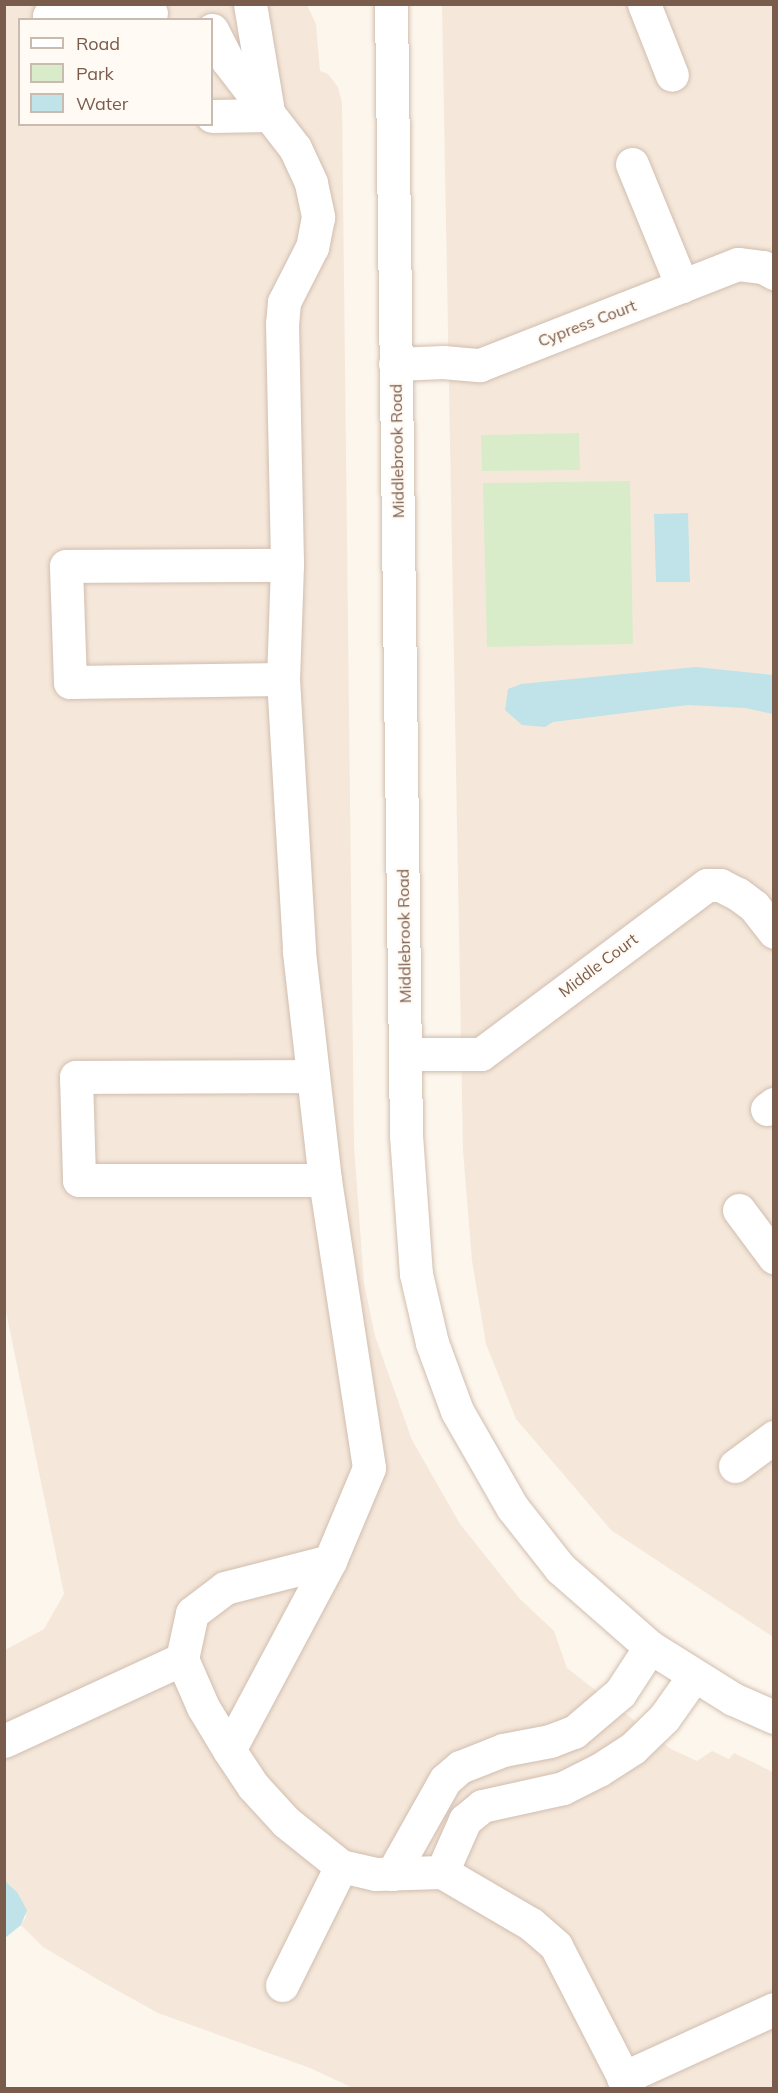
<!DOCTYPE html>
<html>
<head>
<meta charset="utf-8">
<style>
  body { margin:0 }
  #map { position:relative; width:778px; height:2093px; overflow:hidden; background:#fdf6ec; font-family:Mulish,sans-serif }
  div>[style] { position:absolute }
  .residential>* { inset:0; background:#f5e8da }
  .green>* { inset:0; background:#d8ecc9 }
  .water>* { inset:0; background:#bfe3e8 }
  .roads { filter:drop-shadow(0 0 2px #d1beb0) drop-shadow(0 0 2px #d1beb0) }
  .minor>* { height:33px; margin:-16.5px; padding:0 16.5px; transform-origin:16.5px; border-radius:16.5px; background:#fff }
  span { translate:-50% -50%; white-space:nowrap; text-align:center; line-height:1.15; -webkit-text-stroke:4.5px #fffaf3; paint-order:stroke }
  .street-label { font-size:16px; color:#7a5c4d }
  .frame { position:absolute; inset:0; border:6px solid #7a5c4d; pointer-events:none }
  .legend { position:absolute; left:18px; top:18px; width:195px; height:108px; box-sizing:border-box; background:#fffaf3; border:2px solid #cabbb1; margin:0; padding:8px 10px; list-style:none; font-size:18px; color:#7a5c4d }
  .legend li { display:flex; align-items:center; gap:12px; height:30px }
  .legend b { width:30px; border:2px solid #cabbb1 }
</style>
</head>
<body>
<div id="map">
  <div class="residential">
    <i style="clip-path:polygon(evenodd,4px 5px,307px 5px,316px 24px,320px 71px,328px 74px,338px 87px,342px 103px,354px 1145px,364px 1283px,375px 1336px,412px 1440px,460px 1524px,519px 1598px,554px 1631px,567px 1668px,671px 1749px,697px 1761px,712px 1751px,729px 1759px,734px 1753px,773px 1772px,773px 2088px,353px 2088px,310px 2068px,158px 2013px,102px 1982px,43px 1947px,21px 1925px,26px 1917px,17px 1892px,5px 1881px,5px 1650px,44px 1629px,64px 1594px,4px 1302px,4px 5px,20px 20px,212px 20px,212px 124px,20px 124px,20px 20px)"></i>
    <i style="clip-path:polygon(442px 5px,773px 5px,773px 1637px,611px 1530px,516px 1419px,486px 1344px,472px 1261px,463px 1151px)"></i>
  </div>
  <div class="green">
    <i style="clip-path:polygon(579px 433px,580px 470px,482px 471px,481px 435px)"></i>
    <i style="clip-path:polygon(630px 481px,633px 644px,487px 647px,483px 483px)"></i>
  </div>
  <div class="water">
    <i style="clip-path:polygon(688px 513px,690px 582px,656px 582px,654px 514px)"></i>
    <i style="clip-path:polygon(696px 667px,773px 675px,773px 714px,745px 708px,688px 705px,553px 722px,545px 727px,522px 725px,505px 710px,508px 689px,521px 684px)"></i>
    <i style="clip-path:polygon(5px 1881px,17px 1892px,27px 1910px,21px 1925px,5px 1938px)"></i>
  </div>
  <div class="roads">
    <div class="minor">
      <i style="left:250px;top:4px;width:109px;rotate:80.5deg"></i>
      <i style="left:391px;top:4px;width:1131px;rotate:89.24deg"></i>
      <i style="left:406px;top:1135px;width:139px;rotate:85.9deg"></i>
      <i style="left:416px;top:1274px;width:71px;rotate:76.9deg"></i>
      <i style="left:432px;top:1343px;width:72px;rotate:69.8deg"></i>
      <i style="left:457px;top:1411px;width:111px;rotate:60.2deg"></i>
      <i style="left:512px;top:1507px;width:78px;rotate:51.8deg"></i>
      <i style="left:560px;top:1568px;width:120px;rotate:41.3deg"></i>
      <i style="left:650px;top:1647px;width:98px;rotate:32.1deg"></i>
      <i style="left:733px;top:1699px;width:45px;rotate:23.7deg"></i>
      <i style="left:644px;top:4px;width:76px;rotate:68.5deg"></i>
      <i style="left:49px;top:20px;width:4px;rotate:-90deg"></i>
      <i style="left:49px;top:16px;width:102px;rotate:-1.7deg"></i>
      <i style="left:212px;top:30px;width:34px;rotate:63deg"></i>
      <i style="left:227px;top:60px;width:111px;rotate:52.3deg"></i>
      <i style="left:295px;top:148px;width:38px;rotate:65deg"></i>
      <i style="left:311px;top:183px;width:35px;rotate:78deg"></i>
      <i style="left:318px;top:217px;width:31px;rotate:101deg"></i>
      <i style="left:312px;top:247px;width:62px;rotate:117deg"></i>
      <i style="left:284px;top:302px;width:21px;rotate:95deg"></i>
      <i style="left:282px;top:323px;width:242px;rotate:88.8deg"></i>
      <i style="left:287px;top:565px;width:114px;rotate:92deg"></i>
      <i style="left:283px;top:679px;width:273px;rotate:86.6deg"></i>
      <i style="left:299px;top:952px;width:229px;rotate:83.5deg"></i>
      <i style="left:325px;top:1180px;width:291px;rotate:81.3deg"></i>
      <i style="left:369px;top:1468px;width:101px;rotate:112.8deg"></i>
      <i style="left:330px;top:1561px;width:214px;rotate:118.1deg"></i>
      <i style="left:229px;top:1750px;width:43px;rotate:56.3deg"></i>
      <i style="left:253px;top:1786px;width:49px;rotate:47.5deg"></i>
      <i style="left:286px;top:1822px;width:70px;rotate:38.7deg"></i>
      <i style="left:341px;top:1866px;width:36px;rotate:13deg"></i>
      <i style="left:376px;top:1874px;width:66px;rotate:-1.7deg"></i>
      <i style="left:442px;top:1872px;width:103px;rotate:30.3deg"></i>
      <i style="left:531px;top:1924px;width:33px;rotate:41deg"></i>
      <i style="left:556px;top:1946px;width:160px;rotate:62.8deg"></i>
      <i style="left:212px;top:116px;width:57px;rotate:-1deg"></i>
      <i style="left:632px;top:164px;width:132px;rotate:67.7deg"></i>
      <i style="left:395px;top:364px;width:48px;rotate:-2.4deg"></i>
      <i style="left:443px;top:362px;width:37px;rotate:5deg"></i>
      <i style="left:480px;top:365px;width:277px;rotate:-21.4deg"></i>
      <i style="left:738px;top:264px;width:25px;rotate:7deg"></i>
      <i style="left:763px;top:267px;width:13px;rotate:29deg"></i>
      <i style="left:283px;top:679px;width:213px;rotate:179.2deg"></i>
      <i style="left:70px;top:682px;width:116px;rotate:-92deg"></i>
      <i style="left:66px;top:566px;width:221px;rotate:-0.3deg"></i>
      <i style="left:405px;top:1054px;width:76px"></i>
      <i style="left:481px;top:1054px;width:282px;rotate:-36.8deg"></i>
      <i style="left:707px;top:885px;width:13px"></i>
      <i style="left:720px;top:885px;width:20px;rotate:27deg"></i>
      <i style="left:738px;top:894px;width:20px;rotate:37deg"></i>
      <i style="left:754px;top:906px;width:33px;rotate:52deg"></i>
      <i style="left:313px;top:1076px;width:237px;rotate:179.8deg"></i>
      <i style="left:76px;top:1077px;width:103px;rotate:88.3deg"></i>
      <i style="left:79px;top:1180px;width:246px"></i>
      <i style="left:767px;top:1109px;width:9px;rotate:-36deg"></i>
      <i style="left:739px;top:1210px;width:59px;rotate:53.3deg"></i>
      <i style="left:735px;top:1466px;width:49px;rotate:-36.6deg"></i>
      <i style="left:4px;top:1741px;width:196px;rotate:-24.7deg"></i>
      <i style="left:229px;top:1750px;width:50px;rotate:-121.2deg"></i>
      <i style="left:203px;top:1707px;width:52px;rotate:-113.6deg"></i>
      <i style="left:182px;top:1659px;width:47px;rotate:-77.7deg"></i>
      <i style="left:192px;top:1613px;width:41px;rotate:-37.1deg"></i>
      <i style="left:225px;top:1588px;width:108px;rotate:-14.4deg"></i>
      <i style="left:442px;top:1872px;width:57px;rotate:-66.1deg"></i>
      <i style="left:465px;top:1820px;width:22px;rotate:-39deg"></i>
      <i style="left:482px;top:1806px;width:83px;rotate:-12.5deg"></i>
      <i style="left:563px;top:1788px;width:40px;rotate:-26.6deg"></i>
      <i style="left:599px;top:1770px;width:40px;rotate:-32.9deg"></i>
      <i style="left:633px;top:1748px;width:43px;rotate:-44.1deg"></i>
      <i style="left:664px;top:1718px;width:50px;rotate:-54.7deg"></i>
      <i style="left:392px;top:1874px;width:108px;rotate:-60.6deg"></i>
      <i style="left:445px;top:1780px;width:20px;rotate:-41deg"></i>
      <i style="left:460px;top:1767px;width:46px;rotate:-21.6deg"></i>
      <i style="left:503px;top:1750px;width:48px;rotate:-10.8deg"></i>
      <i style="left:550px;top:1741px;width:26px;rotate:-21deg"></i>
      <i style="left:574px;top:1732px;width:60px;rotate:-40.3deg"></i>
      <i style="left:620px;top:1693px;width:55px;rotate:-56.9deg"></i>
      <i style="left:282px;top:1985px;width:133px;rotate:-63.6deg"></i>
      <i style="left:623px;top:2078px;width:166px;rotate:-24.6deg"></i>
    </div>
  </div>
  <div class="street-label">
    <span style="left:587px;top:323px;rotate:-21deg">Cypress Court</span>
    <span style="left:397px;top:451px;rotate:-91deg">Middlebrook Road</span>
    <span style="left:404px;top:936px;rotate:-91deg">Middlebrook Road</span>
    <span style="left:598px;top:965px;rotate:-37deg">Middle Court</span>
  </div>
  <div class="frame"></div>
  <ul class="legend">
  <li><b style="height:8px;background:#fff"></b>Road</li>
  <li><b style="height:16px;background:#d8ecc9"></b>Park</li>
  <li><b style="height:16px;background:#bfe3e8"></b>Water</li>
  </ul>
</div>
</body>
</html>
